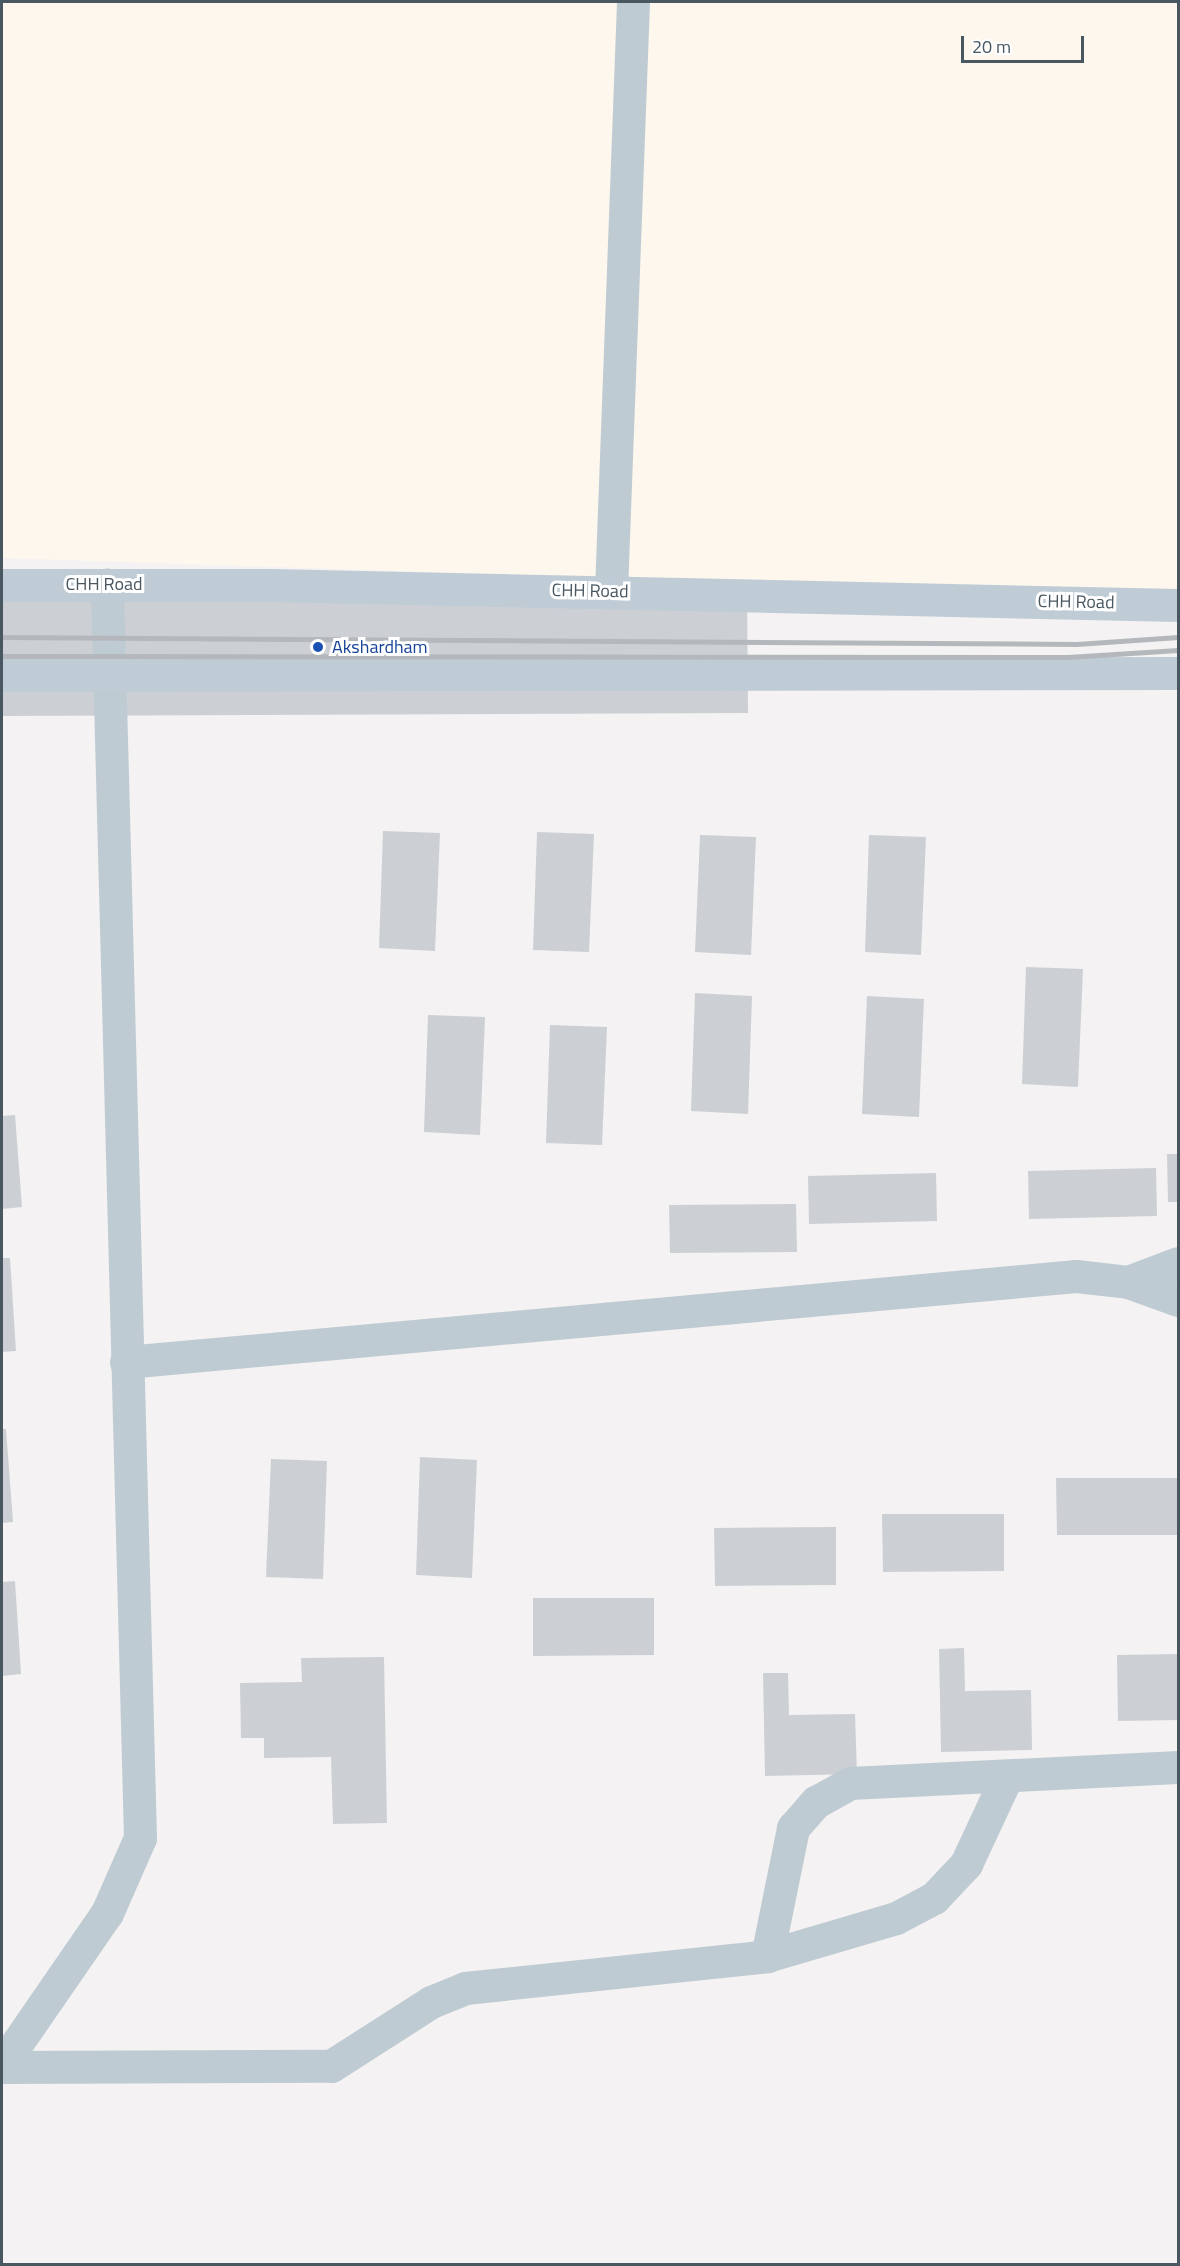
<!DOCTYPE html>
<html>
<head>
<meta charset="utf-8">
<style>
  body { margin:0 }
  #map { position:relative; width:1180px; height:2266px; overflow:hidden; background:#f4f2f2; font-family:"Titillium Web",sans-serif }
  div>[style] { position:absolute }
  .commercial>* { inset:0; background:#fdf7ed }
  .building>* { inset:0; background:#ccd0d4 }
  .street>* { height:33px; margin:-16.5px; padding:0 16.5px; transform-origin:16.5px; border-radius:16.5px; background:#bfcbd2 }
  .secondary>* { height:33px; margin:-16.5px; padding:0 16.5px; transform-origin:16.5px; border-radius:16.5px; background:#bfccd6 }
  .rail>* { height:4.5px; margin:-2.25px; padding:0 2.25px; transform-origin:2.25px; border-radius:2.25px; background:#b4b8bc }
  .dots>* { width:16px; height:16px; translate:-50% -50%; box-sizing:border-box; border:3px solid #fff; border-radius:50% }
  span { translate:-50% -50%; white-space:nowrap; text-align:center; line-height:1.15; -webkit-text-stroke:6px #fff; paint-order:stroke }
  .street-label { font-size:18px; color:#495761 }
  .transit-label { font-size:18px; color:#164399 }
  .left { translate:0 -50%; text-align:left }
  .frame { position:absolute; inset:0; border:3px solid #495761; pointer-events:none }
  .scale { position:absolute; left:961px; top:36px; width:123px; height:27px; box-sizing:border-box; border:3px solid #495761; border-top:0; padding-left:8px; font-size:18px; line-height:21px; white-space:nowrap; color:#495761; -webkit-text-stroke:4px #fff; paint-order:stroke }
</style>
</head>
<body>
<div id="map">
  <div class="commercial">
    <i style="clip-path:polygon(2px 2px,1178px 2px,1178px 597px,2px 558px)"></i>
  </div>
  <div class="building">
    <i style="clip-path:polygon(747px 587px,748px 713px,2px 716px,2px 589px)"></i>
    <i style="clip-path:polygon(383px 831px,440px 833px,435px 951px,379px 948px)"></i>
    <i style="clip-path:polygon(537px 832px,594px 834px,589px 952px,533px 950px)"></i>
    <i style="clip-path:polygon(700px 835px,756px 837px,751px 955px,695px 952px)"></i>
    <i style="clip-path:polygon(869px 835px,926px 837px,921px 955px,865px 952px)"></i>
    <i style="clip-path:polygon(1026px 967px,1083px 969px,1078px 1087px,1022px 1084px)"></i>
    <i style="clip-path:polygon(695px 993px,752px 996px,748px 1114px,691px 1111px)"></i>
    <i style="clip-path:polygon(867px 996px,924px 999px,919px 1117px,862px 1114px)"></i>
    <i style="clip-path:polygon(428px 1015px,485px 1017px,480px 1135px,424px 1132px)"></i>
    <i style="clip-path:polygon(550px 1025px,607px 1027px,602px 1145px,546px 1143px)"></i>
    <i style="clip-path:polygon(15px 1115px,22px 1207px,2px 1209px,2px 1116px)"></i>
    <i style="clip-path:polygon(1167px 1154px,1178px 1154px,1178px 1202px,1168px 1202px)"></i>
    <i style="clip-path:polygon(1156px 1168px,1157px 1216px,1029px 1219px,1028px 1171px)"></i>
    <i style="clip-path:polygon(936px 1173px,937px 1221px,809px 1224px,808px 1176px)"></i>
    <i style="clip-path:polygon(796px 1204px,797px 1252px,670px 1253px,669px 1205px)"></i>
    <i style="clip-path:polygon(2px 1258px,10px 1258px,16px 1351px,2px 1352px)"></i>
    <i style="clip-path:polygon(2px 1429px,6px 1429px,13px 1522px,2px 1523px)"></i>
    <i style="clip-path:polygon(420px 1457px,477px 1460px,472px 1578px,416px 1575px)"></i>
    <i style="clip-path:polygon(271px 1459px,327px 1461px,323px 1579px,266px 1577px)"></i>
    <i style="clip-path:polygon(1056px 1478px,1178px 1478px,1178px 1535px,1057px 1535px)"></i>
    <i style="clip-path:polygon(882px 1514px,1004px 1514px,1004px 1571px,883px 1572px)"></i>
    <i style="clip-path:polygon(836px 1527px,836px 1585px,715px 1586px,714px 1528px)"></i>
    <i style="clip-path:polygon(15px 1581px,21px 1674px,2px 1676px,2px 1582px)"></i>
    <i style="clip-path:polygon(533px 1598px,654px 1598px,654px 1655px,533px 1656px)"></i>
    <i style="clip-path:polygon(964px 1648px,965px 1691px,1031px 1690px,1032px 1750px,941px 1752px,939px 1649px)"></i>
    <i style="clip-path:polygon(1178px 1654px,1178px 1720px,1118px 1721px,1117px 1655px)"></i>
    <i style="clip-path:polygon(384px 1657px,387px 1823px,333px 1824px,331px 1757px,264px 1758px,264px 1738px,241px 1738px,240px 1683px,302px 1682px,301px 1658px)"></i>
    <i style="clip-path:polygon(763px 1673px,788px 1673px,789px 1715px,855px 1714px,857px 1774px,765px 1776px)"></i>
  </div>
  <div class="street">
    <i style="left:611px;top:591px;width:589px;rotate:-87.86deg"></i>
    <i style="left:1128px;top:1282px;width:53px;rotate:-20.8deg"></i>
    <i style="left:126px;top:1362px;width:954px;rotate:-5.17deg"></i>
    <i style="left:1076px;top:1276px;width:52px;rotate:6.6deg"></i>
    <i style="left:1128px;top:1282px;width:53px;rotate:19.8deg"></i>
    <i style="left:767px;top:1956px;width:131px;rotate:-78.5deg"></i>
    <i style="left:793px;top:1828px;width:35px;rotate:-49deg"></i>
    <i style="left:816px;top:1802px;width:39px;rotate:-29deg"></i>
    <i style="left:850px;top:1783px;width:328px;rotate:-2.8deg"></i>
    <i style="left:2px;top:2065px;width:185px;rotate:-55.4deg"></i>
    <i style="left:107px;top:1913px;width:82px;rotate:-66.3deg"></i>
    <i style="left:140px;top:1838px;width:1254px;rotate:-91.51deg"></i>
    <i style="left:2px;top:2067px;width:329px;rotate:-0.2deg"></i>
    <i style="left:331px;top:2066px;width:119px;rotate:-32.6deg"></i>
    <i style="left:431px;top:2002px;width:37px;rotate:-22deg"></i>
    <i style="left:465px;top:1988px;width:304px;rotate:-6deg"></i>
    <i style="left:767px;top:1956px;width:134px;rotate:-16.4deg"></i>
    <i style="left:896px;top:1918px;width:43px;rotate:-27.8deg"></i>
    <i style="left:934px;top:1898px;width:47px;rotate:-46.7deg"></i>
    <i style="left:966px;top:1864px;width:97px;rotate:-65deg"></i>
  </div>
  <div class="secondary">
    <i style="left:2px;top:585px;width:268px"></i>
    <i style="left:270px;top:585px;width:908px;rotate:1.26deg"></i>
    <i style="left:2px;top:675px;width:1176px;rotate:-0.1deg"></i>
  </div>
  <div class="rail">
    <i style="left:2px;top:637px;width:1075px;rotate:0.37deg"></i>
    <i style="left:1077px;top:644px;width:101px;rotate:-4deg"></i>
    <i style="left:2px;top:656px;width:1066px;rotate:0.05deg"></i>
    <i style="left:1068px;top:657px;width:110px;rotate:-3.6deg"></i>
  </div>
  <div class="dots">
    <i style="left:318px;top:647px;background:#1a4fb4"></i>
  </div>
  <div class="street-label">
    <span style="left:104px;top:584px">CHH Road</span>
    <span style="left:590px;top:591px;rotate:1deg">CHH Road</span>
    <span style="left:1076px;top:602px;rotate:1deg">CHH Road</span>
  </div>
  <div class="transit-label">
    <span class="left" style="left:332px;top:647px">Akshardham</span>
  </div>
  <div class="frame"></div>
  <div class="scale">20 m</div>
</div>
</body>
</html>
